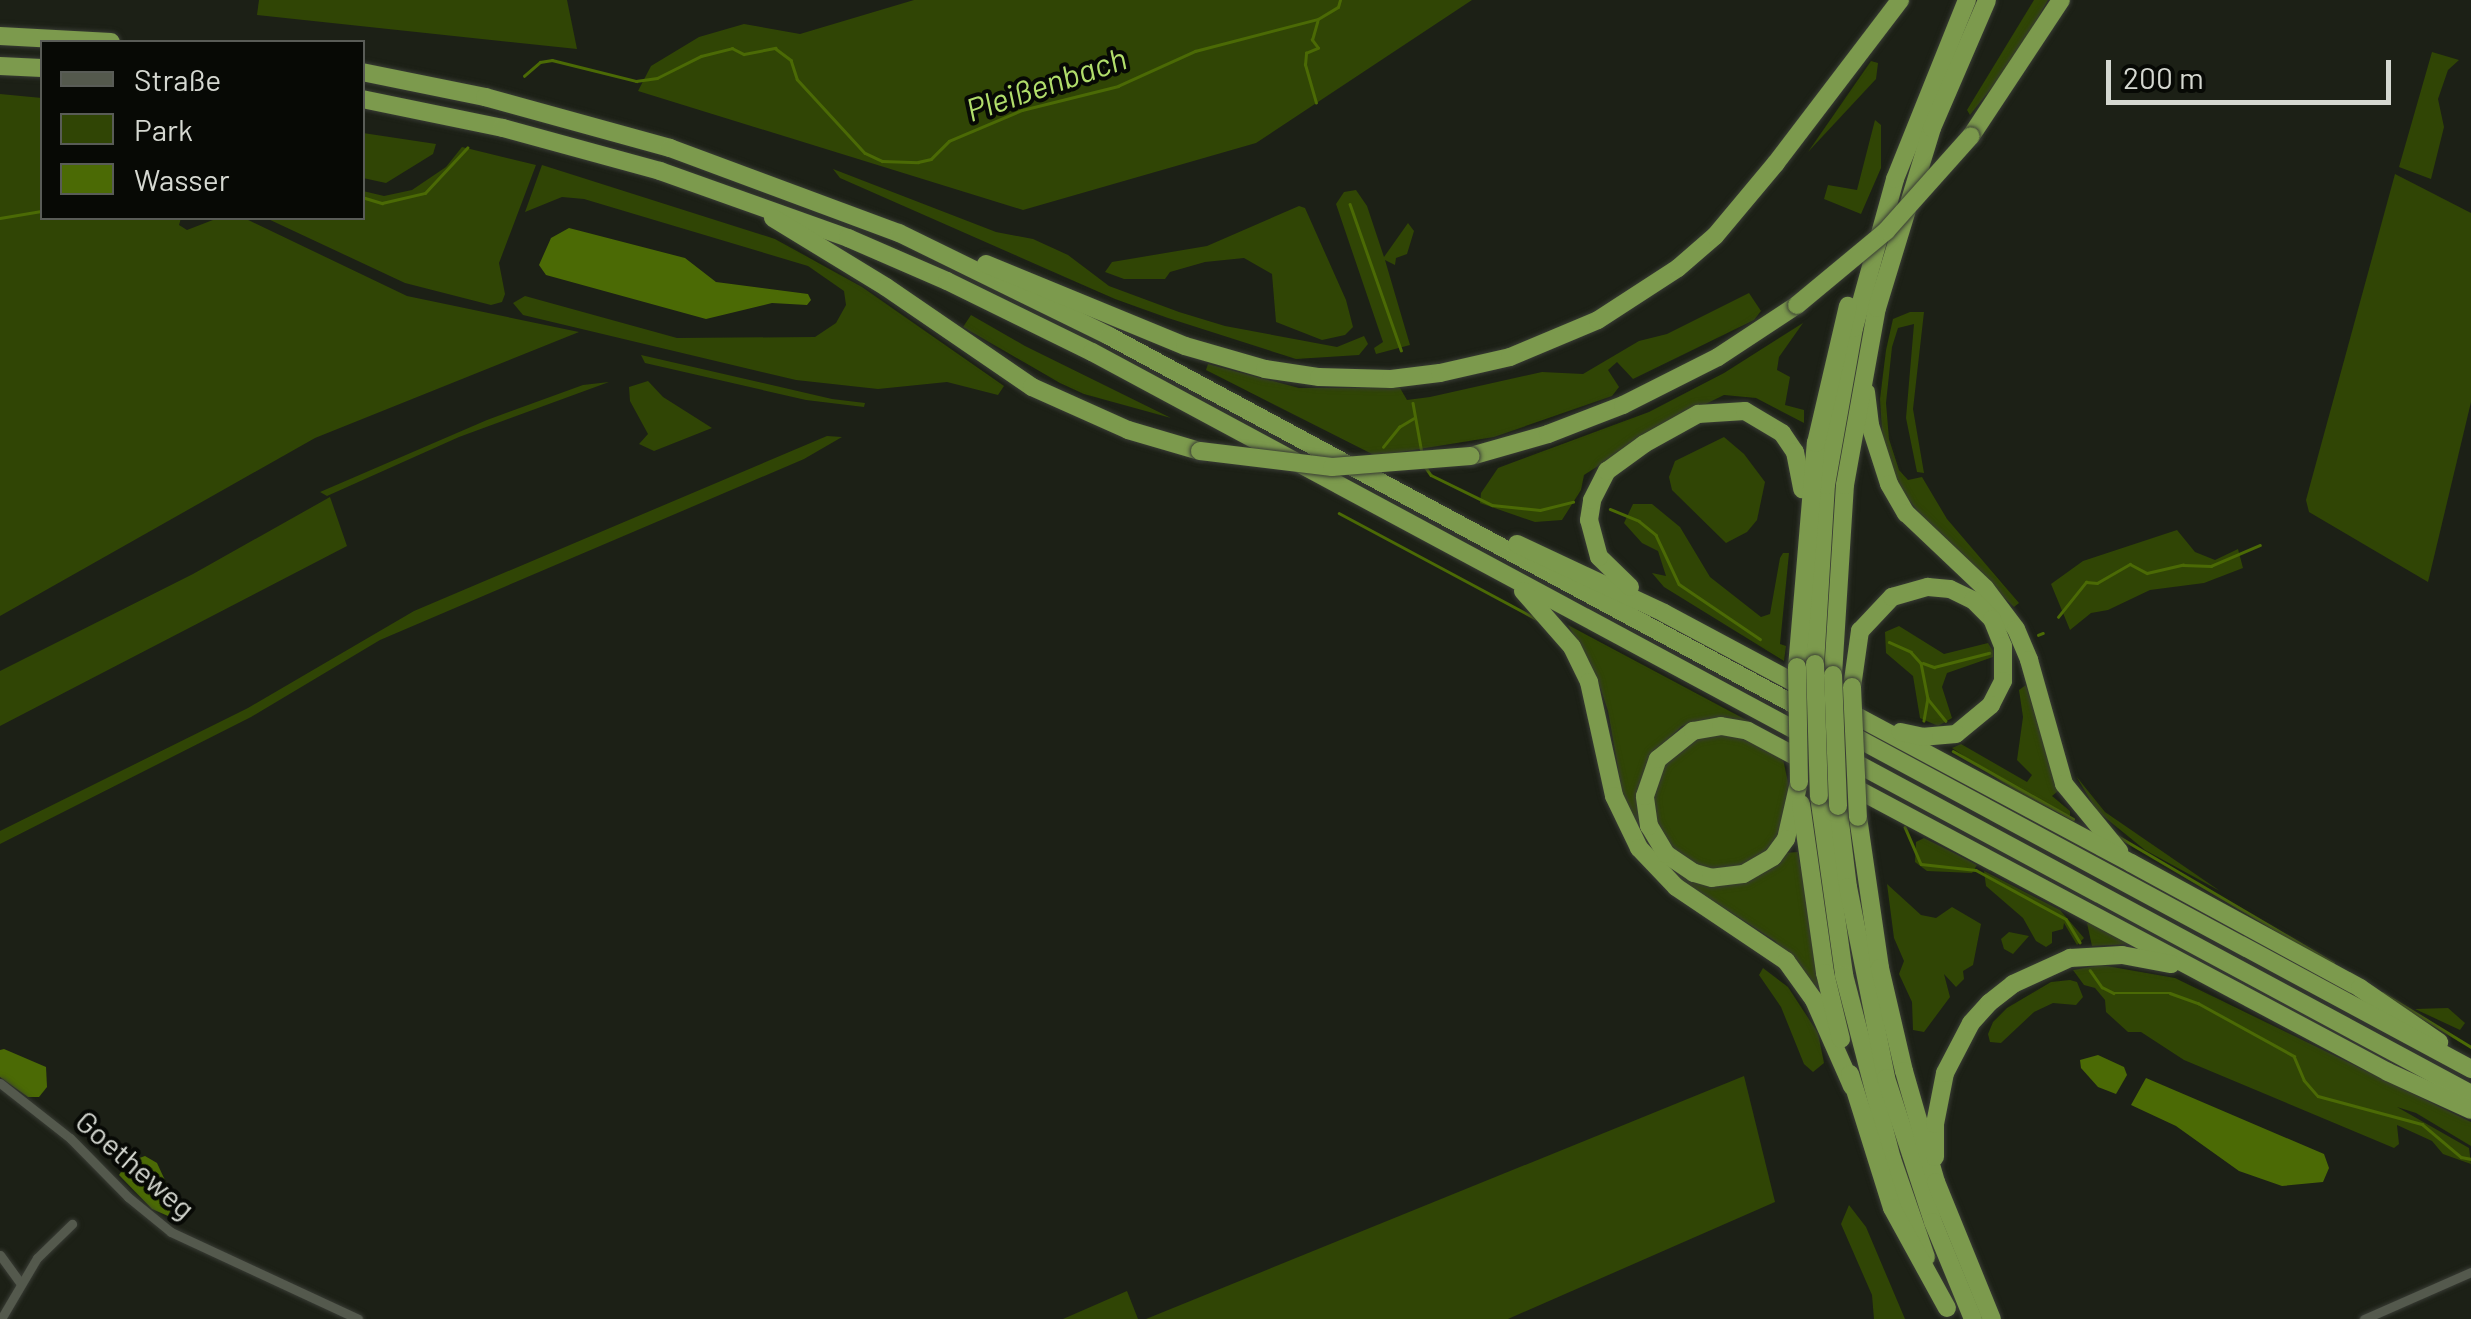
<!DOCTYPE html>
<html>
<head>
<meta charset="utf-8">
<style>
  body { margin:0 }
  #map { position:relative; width:2471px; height:1319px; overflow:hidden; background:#1c2016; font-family:Barlow,sans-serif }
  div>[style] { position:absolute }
  .green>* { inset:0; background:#304505 }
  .water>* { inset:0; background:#4b6a05 }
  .stream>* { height:2.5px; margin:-1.25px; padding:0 1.25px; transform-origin:1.25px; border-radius:1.25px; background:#4b6a05 }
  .roads { filter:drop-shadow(0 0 2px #383b34) drop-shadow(0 0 2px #383b34) }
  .street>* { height:9px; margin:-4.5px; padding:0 4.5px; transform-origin:4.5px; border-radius:4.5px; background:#54594d }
  .highway>* { height:18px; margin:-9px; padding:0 9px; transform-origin:9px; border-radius:9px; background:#7c9a4d }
  .bridges { filter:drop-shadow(0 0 2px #383b34) drop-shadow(0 0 2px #383b34) }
  .highway-bridge>* { height:18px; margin:-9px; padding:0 9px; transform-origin:9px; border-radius:9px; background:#7c9a4d }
  span { translate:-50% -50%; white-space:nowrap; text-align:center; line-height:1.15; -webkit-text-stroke:8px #070905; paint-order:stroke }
  .street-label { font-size:30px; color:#d5d8d1 }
  .water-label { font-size:32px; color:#b1de6b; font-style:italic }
  .legend { position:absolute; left:40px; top:40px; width:325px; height:180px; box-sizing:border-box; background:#070905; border:2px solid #595c57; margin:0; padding:12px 18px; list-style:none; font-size:30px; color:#d5d8d1 }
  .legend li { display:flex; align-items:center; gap:20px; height:50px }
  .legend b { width:50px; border:2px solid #595c57 }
  .scale { position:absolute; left:2106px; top:60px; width:285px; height:45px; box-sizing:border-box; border:5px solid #d5d8d1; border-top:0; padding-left:12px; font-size:30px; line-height:35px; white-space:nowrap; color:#d5d8d1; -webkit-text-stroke:8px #070905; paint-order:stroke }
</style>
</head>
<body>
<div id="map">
  <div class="green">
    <i style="clip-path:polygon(259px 0,567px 0,577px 49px,257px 15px)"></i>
    <i style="clip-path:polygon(914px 0,1472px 0,1256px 143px,1023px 210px,638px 91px,651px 66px,699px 37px,744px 24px,800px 34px)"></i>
    <i style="clip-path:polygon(2034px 0,2048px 0,2014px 60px,1970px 115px,1967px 110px)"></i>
    <i style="clip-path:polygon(2432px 52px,2459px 60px,2448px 70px,2438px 99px,2444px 127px,2431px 179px,2399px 167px)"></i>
    <i style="clip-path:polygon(1871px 61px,1878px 63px,1876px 79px,1808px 152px)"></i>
    <i style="clip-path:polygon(0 94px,42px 98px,42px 218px,181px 218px,179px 225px,187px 230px,218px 218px,244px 218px,407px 296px,579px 332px,315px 438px,0 616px)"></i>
    <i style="clip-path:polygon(1875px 120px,1881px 125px,1881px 168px,1861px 214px,1824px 199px,1828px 185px,1857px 190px)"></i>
    <i style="clip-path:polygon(362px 133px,363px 133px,436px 144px,433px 154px,386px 183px,363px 178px)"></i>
    <i style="clip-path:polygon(462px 147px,536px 165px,499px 263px,505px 294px,502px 302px,491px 305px,405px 283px,266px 218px,362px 218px,363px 191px,384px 196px,412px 190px,446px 167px)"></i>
    <i style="clip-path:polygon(542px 165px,775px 239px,862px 287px,1004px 386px,998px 395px,947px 382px,878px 389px,796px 380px,523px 315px,513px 303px,525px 296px,677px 338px,815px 337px,836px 323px,846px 305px,844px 291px,808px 266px,584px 199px,562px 197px,525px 212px)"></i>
    <i style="clip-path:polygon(833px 169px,996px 232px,1033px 239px,1068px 255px,1109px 286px,1179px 312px,1225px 326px,1337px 347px,1364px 336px,1368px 344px,1359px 355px,1296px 359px,1168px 318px,1115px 299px,840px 178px)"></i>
    <i style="clip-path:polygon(2395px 174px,2471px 213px,2471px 402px,2428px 582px,2309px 512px,2306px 500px)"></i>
    <i style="clip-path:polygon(1356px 190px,1367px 206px,1384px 257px,1408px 223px,1414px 231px,1407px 254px,1396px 258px,1395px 265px,1385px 260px,1410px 345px,1376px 354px,1374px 348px,1383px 342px,1336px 204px,1344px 192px)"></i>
    <i style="clip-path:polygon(1299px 206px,1305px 208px,1346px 300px,1353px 327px,1345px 335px,1322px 340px,1276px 322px,1272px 274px,1244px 258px,1205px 262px,1170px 272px,1165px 279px,1124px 279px,1105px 272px,1112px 262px,1207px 246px)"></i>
    <i style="clip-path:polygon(1749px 293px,1761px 311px,1754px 320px,1633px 379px,1617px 362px,1608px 370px,1619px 387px,1612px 396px,1494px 437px,1376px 456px,1206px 370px,1208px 364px,1299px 388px,1400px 388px,1407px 400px,1430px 397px,1542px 372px,1583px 374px,1639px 341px,1667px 334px)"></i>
    <i style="clip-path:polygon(1910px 312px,1924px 312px,1913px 409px,1924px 473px,1917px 472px,1906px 418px,1914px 324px,1898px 328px,1892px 347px,1886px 403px,1889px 439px,1899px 470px,1908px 480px,1922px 477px,1947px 519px,2019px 603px,2014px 607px,1934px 532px,1901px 490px,1883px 446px,1880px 399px,1886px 350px,1893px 319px)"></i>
    <i style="clip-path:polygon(971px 315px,1025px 346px,1171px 418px,1084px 394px,1060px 383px,963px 327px)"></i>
    <i style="clip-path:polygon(1803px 323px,1779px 357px,1777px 370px,1790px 377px,1785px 405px,1804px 410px,1804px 423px,1756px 398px,1724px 395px,1659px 427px,1584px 475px,1581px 490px,1562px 520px,1535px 522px,1480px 503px,1481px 493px,1498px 468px,1649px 412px,1724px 373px)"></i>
    <i style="clip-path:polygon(641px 355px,832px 399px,865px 403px,864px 407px,806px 400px,645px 363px)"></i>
    <i style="clip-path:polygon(648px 381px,663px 397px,712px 428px,654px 451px,639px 444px,648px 434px,630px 401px,629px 387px)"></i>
    <i style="clip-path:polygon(609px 382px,459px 437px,327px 496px,320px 492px,487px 420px,583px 385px)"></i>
    <i style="clip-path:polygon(827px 436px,842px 437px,804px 459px,380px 640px,251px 717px,0 844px,0 831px,248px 708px,414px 611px)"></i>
    <i style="clip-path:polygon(1724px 437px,1744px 454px,1765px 482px,1757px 520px,1747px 532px,1726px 543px,1672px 490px,1669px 477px,1675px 461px)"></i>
    <i style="clip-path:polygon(330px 497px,347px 546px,0 726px,0 671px,193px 574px)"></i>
    <i style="clip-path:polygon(1633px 504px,1652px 504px,1680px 527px,1710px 577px,1761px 617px,1770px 614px,1780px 558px,1783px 553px,1789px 553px,1780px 644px,1786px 646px,1784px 661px,1664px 587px,1652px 573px,1666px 576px,1658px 551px,1642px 543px,1624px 523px)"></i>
    <i style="clip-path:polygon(2177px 530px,2195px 552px,2215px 560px,2238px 549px,2243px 568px,2204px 583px,2150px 590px,2108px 610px,2091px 613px,2070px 630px,2051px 584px,2083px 561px)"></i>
    <i style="clip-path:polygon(1568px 625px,1767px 731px,1725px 718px,1682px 726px,1656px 751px,1646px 836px,1706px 883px,1784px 853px,1798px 852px,1822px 994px,1775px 941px,1681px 880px,1644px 839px,1622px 791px,1608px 711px,1596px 675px)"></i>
    <i style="clip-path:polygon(1899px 626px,1944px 654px,1988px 643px,1993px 651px,1993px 657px,1947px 673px,1942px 687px,1952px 718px,1938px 726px,1920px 718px,1913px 676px,1886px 653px,1885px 632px)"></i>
    <i style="clip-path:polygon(2026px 685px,2058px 791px,2052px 796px,2070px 811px,2070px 818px,2020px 794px,1952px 748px,1961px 744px,2027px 782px,2032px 775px,2017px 760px,2023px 717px,2019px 690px)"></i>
    <i style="clip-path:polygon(1711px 733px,1740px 736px,1783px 759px,1791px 796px,1786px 822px,1775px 843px,1755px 861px,1729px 871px,1702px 869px,1665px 846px,1652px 812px,1658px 769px,1690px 739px)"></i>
    <i style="clip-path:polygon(2076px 776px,2105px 812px,2220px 891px,2145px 850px,2097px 811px)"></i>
    <i style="clip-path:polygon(1924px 838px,1956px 854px,1977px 865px,1972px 873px,1927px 871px,1915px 862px,1916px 842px)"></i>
    <i style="clip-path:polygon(1984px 871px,2060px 910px,2084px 938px,2077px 945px,2064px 923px,2063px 929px,2052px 932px,2052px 943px,2046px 947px,2036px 941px,2023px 918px,1986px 886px)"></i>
    <i style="clip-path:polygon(1887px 884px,1921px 915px,1936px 918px,1952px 907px,1981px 924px,1973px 965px,1963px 971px,1964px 979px,1956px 987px,1944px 974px,1950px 997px,1924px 1032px,1913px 1030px,1912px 1002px,1899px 974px,1904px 961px,1894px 938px)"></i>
    <i style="clip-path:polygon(2087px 923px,2097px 924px,2133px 944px,2092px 946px)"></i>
    <i style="clip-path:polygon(2009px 932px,2029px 936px,2013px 954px,2004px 949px,2001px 939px)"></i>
    <i style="clip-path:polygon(2101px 965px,2175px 978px,2471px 1122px,2471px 1146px,2416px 1113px,2397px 1107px,2469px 1148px,2471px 1164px,2443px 1154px,2432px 1141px,2397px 1125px,2399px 1144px,2394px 1148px,2184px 1060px,2141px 1032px,2128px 1032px,2106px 1012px,2105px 1000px,2095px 988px,2084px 985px,2073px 970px)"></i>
    <i style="clip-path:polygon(1763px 968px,1788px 987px,1818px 1033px,1824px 1063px,1813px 1072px,1804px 1064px,1781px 1007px,1759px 975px)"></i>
    <i style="clip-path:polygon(2070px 980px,2077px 982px,2083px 997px,2076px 1005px,2053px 1003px,2034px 1012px,2001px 1043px,1990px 1042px,1988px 1034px,1993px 1022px,2007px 1008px,2051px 982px)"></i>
    <i style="clip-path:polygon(2448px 1008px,2465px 1023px,2460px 1030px,2415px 1009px)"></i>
    <i style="clip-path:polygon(1744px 1076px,1775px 1202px,1508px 1319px,1146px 1319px)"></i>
    <i style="clip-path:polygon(1849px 1205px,1866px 1227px,1905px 1319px,1874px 1319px,1872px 1295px,1841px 1224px)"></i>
    <i style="clip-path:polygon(1127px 1291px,1138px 1319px,1063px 1319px)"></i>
  </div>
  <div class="water">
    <i style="clip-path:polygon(569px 228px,685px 258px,716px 282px,808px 294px,811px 300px,807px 305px,772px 303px,706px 319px,546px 275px,539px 265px,551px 238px)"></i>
    <i style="clip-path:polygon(4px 1049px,46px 1067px,47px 1087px,39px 1097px,28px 1097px,0 1077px,0 1050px)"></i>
    <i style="clip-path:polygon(2098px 1055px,2124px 1067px,2127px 1075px,2116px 1094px,2098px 1087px,2081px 1068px,2080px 1060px)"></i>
    <i style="clip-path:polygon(2146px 1078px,2324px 1154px,2329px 1168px,2323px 1182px,2282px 1186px,2239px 1171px,2176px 1126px,2131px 1105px)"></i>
    <i style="clip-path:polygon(145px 1156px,157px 1163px,169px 1189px,172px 1207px,168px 1216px,152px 1209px,119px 1175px,128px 1162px)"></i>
  </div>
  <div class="stream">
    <i style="left:524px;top:76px;width:21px;rotate:-41deg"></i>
    <i style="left:540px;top:62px;width:12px;rotate:-9deg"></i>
    <i style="left:552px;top:60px;width:87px;rotate:14deg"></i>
    <i style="left:636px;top:81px;width:21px;rotate:-8deg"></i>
    <i style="left:657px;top:78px;width:49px;rotate:-26.6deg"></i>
    <i style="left:701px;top:56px;width:32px;rotate:-14deg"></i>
    <i style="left:732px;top:48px;width:13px;rotate:27deg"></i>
    <i style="left:744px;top:54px;width:32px;rotate:-11deg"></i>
    <i style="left:775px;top:48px;width:20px;rotate:37deg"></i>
    <i style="left:791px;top:60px;width:20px;rotate:72deg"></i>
    <i style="left:797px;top:79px;width:100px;rotate:47.4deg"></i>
    <i style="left:865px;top:153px;width:19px;rotate:25deg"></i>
    <i style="left:882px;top:161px;width:36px;rotate:2deg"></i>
    <i style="left:918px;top:162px;width:13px;rotate:-13deg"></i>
    <i style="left:931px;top:159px;width:25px;rotate:-45deg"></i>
    <i style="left:949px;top:141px;width:79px;rotate:-23deg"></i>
    <i style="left:1022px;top:110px;width:99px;rotate:-14deg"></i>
    <i style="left:1118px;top:86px;width:85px;rotate:-24.4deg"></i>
    <i style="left:1195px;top:51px;width:127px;rotate:-14.6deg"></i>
    <i style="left:1318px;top:19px;width:23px;rotate:-31deg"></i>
    <i style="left:1338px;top:7px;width:7px;rotate:-74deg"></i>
    <i style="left:1316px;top:103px;width:40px;rotate:-106deg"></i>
    <i style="left:1305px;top:65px;width:12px;rotate:-85deg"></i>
    <i style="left:1306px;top:53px;width:13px;rotate:-23deg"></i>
    <i style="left:1318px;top:48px;width:10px;rotate:-127deg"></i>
    <i style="left:1312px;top:40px;width:19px;rotate:-74deg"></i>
    <i style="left:362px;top:197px;width:21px;rotate:17deg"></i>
    <i style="left:382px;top:203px;width:44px;rotate:-13.1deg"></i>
    <i style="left:425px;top:193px;width:62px;rotate:-47deg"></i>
    <i style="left:1350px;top:204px;width:155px;rotate:70.7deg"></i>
    <i style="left:0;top:218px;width:43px;rotate:-9.5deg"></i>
    <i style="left:1413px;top:403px;width:51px;rotate:79.8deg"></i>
    <i style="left:1383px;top:447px;width:26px;rotate:-51deg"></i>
    <i style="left:1399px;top:427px;width:17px;rotate:-31deg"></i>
    <i style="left:1424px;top:465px;width:12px;rotate:55deg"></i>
    <i style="left:1431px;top:475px;width:68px;rotate:26.2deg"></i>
    <i style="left:1492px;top:505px;width:48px;rotate:5.9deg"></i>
    <i style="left:1540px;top:510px;width:34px;rotate:-14deg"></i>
    <i style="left:1610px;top:509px;width:31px;rotate:22deg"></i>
    <i style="left:1639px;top:521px;width:22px;rotate:39deg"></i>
    <i style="left:1656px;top:535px;width:54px;rotate:64.9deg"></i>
    <i style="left:1679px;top:584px;width:98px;rotate:34.2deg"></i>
    <i style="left:1339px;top:513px;width:225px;rotate:28.2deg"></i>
    <i style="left:2058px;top:617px;width:45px;rotate:-51.3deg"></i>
    <i style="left:2086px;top:582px;width:11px;rotate:5deg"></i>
    <i style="left:2097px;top:583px;width:38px;rotate:-30deg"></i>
    <i style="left:2130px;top:564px;width:19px;rotate:28deg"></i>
    <i style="left:2147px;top:573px;width:37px;rotate:-13deg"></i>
    <i style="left:2183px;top:565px;width:28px;rotate:2deg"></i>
    <i style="left:2211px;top:566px;width:53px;rotate:-23.2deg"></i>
    <i style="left:2038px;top:635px;width:5px;rotate:-22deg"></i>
    <i style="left:1889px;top:642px;width:24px;rotate:24deg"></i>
    <i style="left:1911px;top:652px;width:15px;rotate:48deg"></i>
    <i style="left:1921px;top:663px;width:36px;rotate:79deg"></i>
    <i style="left:1928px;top:698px;width:23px;rotate:100deg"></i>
    <i style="left:1923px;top:663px;width:12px;rotate:20deg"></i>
    <i style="left:1934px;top:667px;width:57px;rotate:-14.3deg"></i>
    <i style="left:1928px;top:699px;width:28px;rotate:51deg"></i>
    <i style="left:1953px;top:751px;width:138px;rotate:29.5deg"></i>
    <i style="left:1905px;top:827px;width:40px;rotate:66.6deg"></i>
    <i style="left:1921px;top:864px;width:55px;rotate:6.2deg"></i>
    <i style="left:1976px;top:870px;width:102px;rotate:28.6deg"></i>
    <i style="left:2066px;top:919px;width:27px;rotate:59deg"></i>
    <i style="left:2116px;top:835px;width:252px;rotate:30.5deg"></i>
    <i style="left:2090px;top:970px;width:21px;rotate:55deg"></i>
    <i style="left:2102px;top:987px;width:13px;rotate:27deg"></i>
    <i style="left:2114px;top:993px;width:56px"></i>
    <i style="left:2170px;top:993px;width:30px;rotate:20deg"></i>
    <i style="left:2198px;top:1003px;width:110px;rotate:28.9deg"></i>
    <i style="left:2294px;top:1056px;width:26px;rotate:67deg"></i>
    <i style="left:2304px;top:1080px;width:21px;rotate:49deg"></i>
    <i style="left:2318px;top:1096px;width:108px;rotate:15.1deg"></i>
    <i style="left:2422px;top:1124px;width:51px;rotate:40.2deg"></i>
    <i style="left:2461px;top:1157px;width:10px;rotate:11deg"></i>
    <i style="left:2383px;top:993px;width:103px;rotate:31.5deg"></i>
  </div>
  <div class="roads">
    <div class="street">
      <i style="left:0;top:1083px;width:89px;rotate:38.2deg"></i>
      <i style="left:70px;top:1138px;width:83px;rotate:45.5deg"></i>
      <i style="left:128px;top:1197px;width:55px;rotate:39.1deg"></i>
      <i style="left:171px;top:1232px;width:206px;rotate:24.9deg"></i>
      <i style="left:0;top:1255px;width:34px;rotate:54deg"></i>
      <i style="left:1px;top:1319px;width:71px;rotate:-59.5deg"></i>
      <i style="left:37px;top:1258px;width:49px;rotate:-44.2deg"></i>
      <i style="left:2364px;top:1319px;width:117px;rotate:-23.7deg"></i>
    </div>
    <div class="highway">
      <i style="left:0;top:36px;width:111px;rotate:3.1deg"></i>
      <i style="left:0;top:66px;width:42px;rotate:2.7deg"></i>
      <i style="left:362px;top:72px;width:126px;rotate:11.5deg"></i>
      <i style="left:485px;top:97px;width:192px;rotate:15.4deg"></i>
      <i style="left:670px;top:148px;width:244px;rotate:20.4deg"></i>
      <i style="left:899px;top:233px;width:234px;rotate:26.1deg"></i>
      <i style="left:1109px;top:336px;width:796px;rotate:28.27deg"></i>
      <i style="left:362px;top:99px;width:144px;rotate:11.6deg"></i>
      <i style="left:503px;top:128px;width:163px;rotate:15.3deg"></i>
      <i style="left:660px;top:171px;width:200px;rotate:19.6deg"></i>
      <i style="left:848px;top:238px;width:108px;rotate:23.5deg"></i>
      <i style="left:947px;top:281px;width:161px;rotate:26.1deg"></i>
      <i style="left:1092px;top:352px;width:1566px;rotate:28.28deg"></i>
      <i style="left:1971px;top:136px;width:163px;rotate:-56.5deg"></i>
      <i style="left:773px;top:218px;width:132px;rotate:31.4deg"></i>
      <i style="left:886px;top:287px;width:177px;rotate:34.4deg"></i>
      <i style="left:1032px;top:387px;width:105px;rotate:24.1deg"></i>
      <i style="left:1128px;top:430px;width:75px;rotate:16.3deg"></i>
      <i style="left:986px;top:264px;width:215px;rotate:22.4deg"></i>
      <i style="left:1185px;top:346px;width:83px;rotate:16deg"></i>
      <i style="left:1265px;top:369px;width:55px;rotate:8.4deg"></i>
      <i style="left:1319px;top:377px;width:72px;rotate:1.6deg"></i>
      <i style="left:1391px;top:379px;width:49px;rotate:-7deg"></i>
      <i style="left:1440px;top:373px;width:72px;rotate:-12.9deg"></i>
      <i style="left:1510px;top:357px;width:95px;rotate:-22.8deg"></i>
      <i style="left:1598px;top:320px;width:95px;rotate:-33deg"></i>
      <i style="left:1678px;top:268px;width:49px;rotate:-40.9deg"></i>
      <i style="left:1715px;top:236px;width:95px;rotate:-50.1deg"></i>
      <i style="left:1776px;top:163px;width:205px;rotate:-52.7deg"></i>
      <i style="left:1866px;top:392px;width:33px;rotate:83deg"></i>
      <i style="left:1870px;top:425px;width:62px;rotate:72.1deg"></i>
      <i style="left:1889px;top:484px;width:34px;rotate:60deg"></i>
      <i style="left:1906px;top:513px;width:109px;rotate:43.5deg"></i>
      <i style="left:1985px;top:588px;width:51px;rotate:52.9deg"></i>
      <i style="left:2016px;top:629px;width:34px;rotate:67deg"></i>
      <i style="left:2029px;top:660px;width:129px;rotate:74.2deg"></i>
      <i style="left:2064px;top:784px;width:87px;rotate:50.6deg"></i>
      <i style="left:1471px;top:456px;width:80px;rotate:-15.9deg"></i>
      <i style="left:1548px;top:434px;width:80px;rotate:-21.1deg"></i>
      <i style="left:1623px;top:405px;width:106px;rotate:-26.8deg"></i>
      <i style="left:1718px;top:357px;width:95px;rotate:-33.4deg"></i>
      <i style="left:1517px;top:544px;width:162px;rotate:25.1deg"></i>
      <i style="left:1664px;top:613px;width:530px;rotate:28.16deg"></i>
      <i style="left:2131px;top:863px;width:261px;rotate:28.6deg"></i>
      <i style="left:2360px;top:988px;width:96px;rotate:34.4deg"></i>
      <i style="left:1630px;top:587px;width:43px;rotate:-135.9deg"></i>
      <i style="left:1599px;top:557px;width:38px;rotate:-105deg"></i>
      <i style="left:1589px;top:520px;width:20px;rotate:-81deg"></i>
      <i style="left:1592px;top:500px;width:33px;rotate:-63deg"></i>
      <i style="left:1607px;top:471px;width:46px;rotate:-36.1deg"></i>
      <i style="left:1644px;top:444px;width:62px;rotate:-29.1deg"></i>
      <i style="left:1698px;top:414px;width:47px;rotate:-3.7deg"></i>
      <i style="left:1745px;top:411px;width:43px;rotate:30.7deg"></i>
      <i style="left:1782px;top:433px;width:23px;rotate:56deg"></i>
      <i style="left:1795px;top:452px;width:38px;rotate:79deg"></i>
      <i style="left:1523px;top:591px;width:74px;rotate:48.8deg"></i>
      <i style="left:1572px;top:647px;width:39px;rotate:64deg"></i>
      <i style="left:1589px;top:682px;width:117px;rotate:77.6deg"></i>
      <i style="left:1614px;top:796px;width:58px;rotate:64.3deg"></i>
      <i style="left:1639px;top:848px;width:54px;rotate:46.5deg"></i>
      <i style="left:1676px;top:887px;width:133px;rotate:33.9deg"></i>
      <i style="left:1786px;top:961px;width:48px;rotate:54.3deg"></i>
      <i style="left:1814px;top:1000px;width:94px;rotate:66.2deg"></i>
      <i style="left:1815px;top:664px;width:179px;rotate:-86.5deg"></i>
      <i style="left:1826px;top:485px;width:159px;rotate:-79.9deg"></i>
      <i style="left:1854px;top:328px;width:155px;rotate:-74.6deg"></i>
      <i style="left:1895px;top:179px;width:193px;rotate:-68.1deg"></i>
      <i style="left:1797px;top:667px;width:225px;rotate:-85.2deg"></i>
      <i style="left:1816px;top:443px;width:141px;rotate:-76.9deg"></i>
      <i style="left:1833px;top:675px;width:190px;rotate:-86.4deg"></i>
      <i style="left:1845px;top:485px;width:180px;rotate:-79.8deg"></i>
      <i style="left:1877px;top:308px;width:188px;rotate:-73deg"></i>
      <i style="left:1932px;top:128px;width:139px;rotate:-66.7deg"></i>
      <i style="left:1852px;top:687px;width:57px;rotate:-81.9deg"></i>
      <i style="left:1860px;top:631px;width:47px;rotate:-46.7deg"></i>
      <i style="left:1892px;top:597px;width:37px;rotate:-16deg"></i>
      <i style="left:1928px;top:587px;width:22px;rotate:5deg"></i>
      <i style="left:1950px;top:589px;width:25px;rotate:26deg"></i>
      <i style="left:1973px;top:600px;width:27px;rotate:45deg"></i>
      <i style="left:1992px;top:619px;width:29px;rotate:68deg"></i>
      <i style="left:2003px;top:646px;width:35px;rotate:90deg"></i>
      <i style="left:2003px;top:681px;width:27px;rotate:117deg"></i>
      <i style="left:1991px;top:705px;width:45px;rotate:140.4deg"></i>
      <i style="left:1956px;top:734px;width:32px;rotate:175deg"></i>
      <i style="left:1924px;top:737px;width:24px;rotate:-168deg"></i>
      <i style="left:1842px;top:730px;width:715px;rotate:28.32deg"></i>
      <i style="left:1799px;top:782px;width:58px;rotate:102.8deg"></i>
      <i style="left:1786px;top:839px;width:22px;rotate:126deg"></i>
      <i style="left:1773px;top:857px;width:34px;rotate:150deg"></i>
      <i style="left:1743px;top:874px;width:31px;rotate:173deg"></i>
      <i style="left:1712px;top:878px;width:19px;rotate:-164deg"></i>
      <i style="left:1694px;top:873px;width:34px;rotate:-146deg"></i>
      <i style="left:1666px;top:854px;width:33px;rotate:-121deg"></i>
      <i style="left:1649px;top:826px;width:30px;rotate:-98deg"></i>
      <i style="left:1645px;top:796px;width:39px;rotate:-71deg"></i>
      <i style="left:1658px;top:759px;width:45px;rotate:-38.7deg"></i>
      <i style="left:1693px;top:731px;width:28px;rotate:-10deg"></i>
      <i style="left:1721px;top:726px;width:27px;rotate:10deg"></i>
      <i style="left:1748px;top:731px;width:725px;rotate:28.05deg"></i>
      <i style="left:2388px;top:1072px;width:91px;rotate:24.6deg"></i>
      <i style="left:1819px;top:796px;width:181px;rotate:82deg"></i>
      <i style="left:1844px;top:975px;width:190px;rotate:75.4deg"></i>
      <i style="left:1892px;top:1159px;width:104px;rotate:70.9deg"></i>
      <i style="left:1801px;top:804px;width:171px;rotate:81.9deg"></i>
      <i style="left:1825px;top:973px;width:68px;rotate:76.4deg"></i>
      <i style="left:1838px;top:806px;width:82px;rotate:83deg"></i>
      <i style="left:1848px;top:887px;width:195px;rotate:78.7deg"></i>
      <i style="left:1886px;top:1078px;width:151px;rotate:71.9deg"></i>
      <i style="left:1933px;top:1222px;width:105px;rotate:67.6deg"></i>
      <i style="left:1858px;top:817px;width:153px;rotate:81.7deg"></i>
      <i style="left:1880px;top:968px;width:106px;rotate:76.9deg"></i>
      <i style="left:1904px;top:1071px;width:116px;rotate:73.9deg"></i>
      <i style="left:1936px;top:1182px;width:148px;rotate:67.8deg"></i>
      <i style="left:1850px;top:1074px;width:140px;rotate:72.6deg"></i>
      <i style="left:1892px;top:1208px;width:114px;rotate:61.2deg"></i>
      <i style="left:1935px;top:1157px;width:33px;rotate:-90deg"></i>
      <i style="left:1935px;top:1124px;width:52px;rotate:-78.9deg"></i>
      <i style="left:1945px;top:1073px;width:56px;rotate:-62.5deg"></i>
      <i style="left:1971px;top:1023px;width:27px;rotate:-48deg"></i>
      <i style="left:1989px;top:1003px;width:31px;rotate:-38deg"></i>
      <i style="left:2013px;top:984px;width:63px;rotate:-24.5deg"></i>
      <i style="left:2070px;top:958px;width:52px;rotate:-3.3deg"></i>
      <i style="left:2122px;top:955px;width:50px;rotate:10.4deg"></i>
    </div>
  </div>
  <div class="bridges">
    <div class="highway-bridge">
      <i style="left:1797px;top:305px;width:116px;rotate:-39.7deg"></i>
      <i style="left:1886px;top:231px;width:127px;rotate:-48.2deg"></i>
      <i style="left:1200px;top:451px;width:133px;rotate:6.9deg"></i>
      <i style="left:1332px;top:467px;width:139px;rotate:-4.5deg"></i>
      <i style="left:1815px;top:664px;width:132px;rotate:88.3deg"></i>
      <i style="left:1797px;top:667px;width:115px;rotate:89deg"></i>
      <i style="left:1833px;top:675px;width:131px;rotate:87.8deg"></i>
      <i style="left:1852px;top:687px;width:130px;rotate:87.4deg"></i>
    </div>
  </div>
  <div class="street-label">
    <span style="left:136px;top:1164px;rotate:41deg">Goetheweg</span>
  </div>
  <div class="water-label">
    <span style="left:1046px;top:83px;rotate:-19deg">Pleißenbach</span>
  </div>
  <ul class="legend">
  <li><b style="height:12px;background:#54594d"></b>Straße</li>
  <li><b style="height:28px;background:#304505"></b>Park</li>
  <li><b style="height:28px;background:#4b6a05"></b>Wasser</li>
  </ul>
  <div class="scale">200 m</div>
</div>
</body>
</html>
